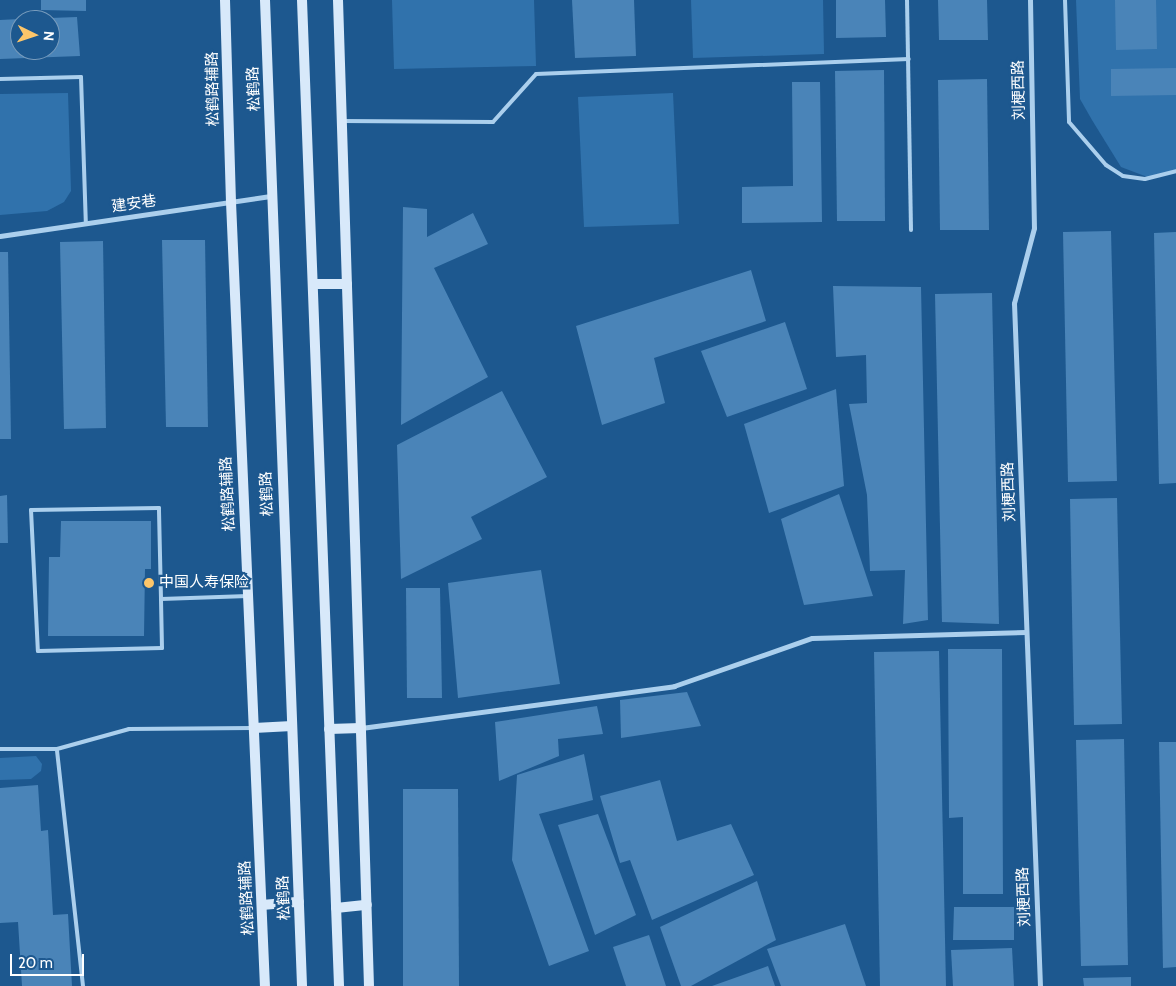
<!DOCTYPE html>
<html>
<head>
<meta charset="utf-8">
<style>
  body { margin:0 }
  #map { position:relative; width:1176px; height:986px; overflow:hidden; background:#1d588f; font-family:Cabin,"Noto Sans SC",sans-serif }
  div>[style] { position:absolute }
  .green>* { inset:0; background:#3072ac }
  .building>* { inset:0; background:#4a84b8 }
  .lane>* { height:4px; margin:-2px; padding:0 2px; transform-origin:2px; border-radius:2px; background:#abcfed }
  .street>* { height:5px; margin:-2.5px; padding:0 2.5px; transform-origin:2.5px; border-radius:2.5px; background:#abcfed }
  .secondary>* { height:10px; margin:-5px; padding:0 5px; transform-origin:5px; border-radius:5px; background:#d8e9fa }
  .dots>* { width:14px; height:14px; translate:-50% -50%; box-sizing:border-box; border:2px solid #1d588f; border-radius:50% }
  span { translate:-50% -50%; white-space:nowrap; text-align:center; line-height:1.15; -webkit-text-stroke:4.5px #1d588f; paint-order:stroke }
  .street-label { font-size:15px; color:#fff }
  .poi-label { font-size:15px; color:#fff }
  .left { translate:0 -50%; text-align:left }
  .north { position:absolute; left:10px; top:10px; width:50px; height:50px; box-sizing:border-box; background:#1d588f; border:1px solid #779bbc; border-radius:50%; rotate:94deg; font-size:14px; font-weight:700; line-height:20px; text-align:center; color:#fff }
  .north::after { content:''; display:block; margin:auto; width:18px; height:22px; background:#fdc66a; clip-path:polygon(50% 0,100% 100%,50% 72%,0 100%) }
  .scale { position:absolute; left:10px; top:954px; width:74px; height:22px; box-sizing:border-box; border:2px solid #fff; border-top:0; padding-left:6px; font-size:15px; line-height:18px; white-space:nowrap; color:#fff; -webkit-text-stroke:4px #1d588f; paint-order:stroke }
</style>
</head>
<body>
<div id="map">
  <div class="green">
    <i style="clip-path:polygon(392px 0,534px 0,536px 66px,394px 69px)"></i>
    <i style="clip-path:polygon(691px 0,823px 0,824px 54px,693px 58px)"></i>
    <i style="clip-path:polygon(1076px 0,1176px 0,1176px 171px,1150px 178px,1121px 167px,1092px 120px,1080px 99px)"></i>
    <i style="clip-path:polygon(68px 93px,71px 191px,64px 202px,47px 211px,0 215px,0 94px)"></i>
    <i style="clip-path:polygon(673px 93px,679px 224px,584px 227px,578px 97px)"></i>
    <i style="clip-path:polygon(36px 756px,42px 764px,41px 771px,31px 779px,0 780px,0 758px)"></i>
  </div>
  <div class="building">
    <i style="clip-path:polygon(41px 0,86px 0,86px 11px,41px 10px)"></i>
    <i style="clip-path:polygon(572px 0,634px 0,636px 56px,575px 58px)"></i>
    <i style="clip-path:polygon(836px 0,885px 0,886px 37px,836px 38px)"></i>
    <i style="clip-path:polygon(938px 0,987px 0,988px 40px,939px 40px)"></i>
    <i style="clip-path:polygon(1115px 0,1156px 0,1157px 49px,1116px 50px)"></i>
    <i style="clip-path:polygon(77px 17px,80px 56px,0 59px,0 20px,20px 19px,20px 50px,50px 50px,50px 18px)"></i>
    <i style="clip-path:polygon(1176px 68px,1176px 95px,1111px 96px,1111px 69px)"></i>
    <i style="clip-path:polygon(884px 70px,885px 221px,837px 221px,835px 71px)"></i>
    <i style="clip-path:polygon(987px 79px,989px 230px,940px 230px,938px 80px)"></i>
    <i style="clip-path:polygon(792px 82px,820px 82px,822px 222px,742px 223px,742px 187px,793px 186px)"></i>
    <i style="clip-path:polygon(403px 207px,427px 209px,427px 237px,473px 213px,488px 244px,434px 268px,488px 377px,401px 425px)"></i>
    <i style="clip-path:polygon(1111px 231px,1117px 481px,1068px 482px,1063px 232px)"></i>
    <i style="clip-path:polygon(1176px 232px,1176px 483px,1159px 484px,1154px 233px)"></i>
    <i style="clip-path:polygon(162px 240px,205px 240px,208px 427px,166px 427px)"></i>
    <i style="clip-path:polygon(103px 241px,106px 428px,64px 429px,60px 242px)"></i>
    <i style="clip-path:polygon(0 252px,8px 252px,11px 439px,0 439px)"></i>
    <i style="clip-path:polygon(751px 270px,766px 321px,654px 358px,665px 403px,602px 425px,576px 326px)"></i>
    <i style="clip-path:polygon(833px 286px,921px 287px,928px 620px,903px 624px,905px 570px,870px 571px,867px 495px,849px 404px,867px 403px,866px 355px,836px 357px)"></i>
    <i style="clip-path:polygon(992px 293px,999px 624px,942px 622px,935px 294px)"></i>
    <i style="clip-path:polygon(785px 322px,807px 389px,727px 417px,701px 351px)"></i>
    <i style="clip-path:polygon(836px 389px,844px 486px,769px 513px,744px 424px)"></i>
    <i style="clip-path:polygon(502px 391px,547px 477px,471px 517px,482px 539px,401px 579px,397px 445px)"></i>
    <i style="clip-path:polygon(839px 494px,873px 596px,804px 605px,781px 519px)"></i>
    <i style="clip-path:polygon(7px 495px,8px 543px,0 543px,0 496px)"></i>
    <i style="clip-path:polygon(1117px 498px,1122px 724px,1074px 725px,1070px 499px)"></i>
    <i style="clip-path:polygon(61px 521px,151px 521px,151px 569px,145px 569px,144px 636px,48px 636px,49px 557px,60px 557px)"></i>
    <i style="clip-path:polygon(541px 570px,560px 684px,458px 698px,448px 583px)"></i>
    <i style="clip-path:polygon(406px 588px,440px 588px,442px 698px,407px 698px)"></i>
    <i style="clip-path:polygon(948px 649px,1002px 649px,1003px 894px,963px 894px,963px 817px,949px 818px)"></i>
    <i style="clip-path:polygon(939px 651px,946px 986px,880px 986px,874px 652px)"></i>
    <i style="clip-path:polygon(687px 692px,701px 726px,621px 738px,620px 700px)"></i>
    <i style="clip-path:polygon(597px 706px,603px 734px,558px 739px,559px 756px,499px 781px,495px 722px)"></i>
    <i style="clip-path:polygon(1124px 739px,1128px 965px,1081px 966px,1076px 740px)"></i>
    <i style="clip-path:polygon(1159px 742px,1176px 742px,1176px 967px,1163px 968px)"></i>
    <i style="clip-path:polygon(584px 754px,593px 800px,539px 814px,589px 951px,549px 966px,512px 860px,517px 775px)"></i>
    <i style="clip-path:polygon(660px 780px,677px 841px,731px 824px,754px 875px,652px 920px,630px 860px,620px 863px,600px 796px)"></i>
    <i style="clip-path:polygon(38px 785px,41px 831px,48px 830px,53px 915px,68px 914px,72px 986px,22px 986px,18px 922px,0 923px,0 788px)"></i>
    <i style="clip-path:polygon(403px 789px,458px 789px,459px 986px,403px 986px)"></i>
    <i style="clip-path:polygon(598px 814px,636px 915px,595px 935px,558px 825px)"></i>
    <i style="clip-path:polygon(757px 881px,776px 940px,691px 986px,681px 986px,660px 927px)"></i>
    <i style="clip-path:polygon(954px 907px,1014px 907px,1014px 940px,953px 940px)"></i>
    <i style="clip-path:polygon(845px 924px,866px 986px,781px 986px,767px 949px)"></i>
    <i style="clip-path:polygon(649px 935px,666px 986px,626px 986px,613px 947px)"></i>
    <i style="clip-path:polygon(1012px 948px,1014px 986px,953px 986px,951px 950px)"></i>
    <i style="clip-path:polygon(768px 966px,775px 986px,712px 986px)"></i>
    <i style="clip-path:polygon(1131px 977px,1131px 986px,1084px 986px,1083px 978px)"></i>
  </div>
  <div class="lane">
    <i style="left:907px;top:0;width:230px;rotate:89deg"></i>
    <i style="left:1065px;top:0;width:122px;rotate:88.1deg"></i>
    <i style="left:1069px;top:122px;width:57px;rotate:49.3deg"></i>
    <i style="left:1106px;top:165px;width:20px;rotate:33deg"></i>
    <i style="left:1123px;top:176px;width:22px;rotate:8deg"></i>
    <i style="left:1145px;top:179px;width:32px;rotate:-14deg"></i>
    <i style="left:0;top:79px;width:81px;rotate:-1.4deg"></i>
    <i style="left:81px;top:77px;width:147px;rotate:88.1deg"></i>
    <i style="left:342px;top:121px;width:151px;rotate:0.4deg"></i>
    <i style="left:493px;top:122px;width:64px;rotate:-48.1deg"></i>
    <i style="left:536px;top:74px;width:373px;rotate:-2.3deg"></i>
    <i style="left:161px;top:599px;width:91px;rotate:-91.3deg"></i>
    <i style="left:159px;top:508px;width:128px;rotate:179.1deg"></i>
    <i style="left:31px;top:510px;width:141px;rotate:87.2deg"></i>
    <i style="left:38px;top:651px;width:124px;rotate:-1.4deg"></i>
    <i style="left:162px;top:648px;width:49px;rotate:-91.2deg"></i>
    <i style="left:161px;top:599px;width:87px;rotate:-2deg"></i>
    <i style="left:0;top:749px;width:57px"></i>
    <i style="left:83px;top:986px;width:238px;rotate:-96.3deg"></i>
    <i style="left:57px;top:749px;width:75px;rotate:-15.5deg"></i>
    <i style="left:129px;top:729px;width:123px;rotate:-0.5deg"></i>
  </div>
  <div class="street">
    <i style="left:1030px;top:0;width:228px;rotate:89deg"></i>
    <i style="left:1034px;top:228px;width:78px;rotate:104.9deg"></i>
    <i style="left:1014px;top:303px;width:683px;rotate:87.82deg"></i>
    <i style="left:0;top:236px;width:275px;rotate:-8.4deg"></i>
    <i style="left:361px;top:728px;width:316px;rotate:-7.6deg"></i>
    <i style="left:674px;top:686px;width:146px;rotate:-19.2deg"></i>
    <i style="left:812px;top:638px;width:214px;rotate:-1.6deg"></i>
  </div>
  <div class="secondary">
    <i style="left:225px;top:0;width:202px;rotate:88.3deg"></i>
    <i style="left:231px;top:202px;width:785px;rotate:87.52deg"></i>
    <i style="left:265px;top:0;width:987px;rotate:87.85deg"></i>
    <i style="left:302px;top:0;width:987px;rotate:87.85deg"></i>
    <i style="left:338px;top:0;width:986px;rotate:88.2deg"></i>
    <i style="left:313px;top:284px;width:34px"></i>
    <i style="left:254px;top:728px;width:38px;rotate:-3deg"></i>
    <i style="left:329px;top:729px;width:32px;rotate:-2deg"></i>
    <i style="left:262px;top:905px;width:37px;rotate:-5deg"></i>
    <i style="left:336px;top:908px;width:31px;rotate:-6deg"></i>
  </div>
  <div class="dots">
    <i style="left:149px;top:583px;background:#fdc66a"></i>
  </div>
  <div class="street-label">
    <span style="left:213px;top:89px;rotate:-91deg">松鹤路辅路</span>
    <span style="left:254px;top:89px;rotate:-92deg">松鹤路</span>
    <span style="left:1019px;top:90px;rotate:-91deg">刘梗西路</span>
    <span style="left:134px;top:204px;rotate:-8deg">建安巷</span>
    <span style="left:1009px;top:492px;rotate:-92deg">刘梗西路</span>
    <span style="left:228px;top:494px;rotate:-93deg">松鹤路辅路</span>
    <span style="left:267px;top:494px;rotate:-92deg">松鹤路</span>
    <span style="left:1024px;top:897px;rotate:-92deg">刘梗西路</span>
    <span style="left:247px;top:898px;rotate:-93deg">松鹤路辅路</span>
    <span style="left:284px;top:898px;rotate:-92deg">松鹤路</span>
  </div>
  <div class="poi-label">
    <span class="left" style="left:159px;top:583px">中国人寿保险</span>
  </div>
  <div class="north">N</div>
  <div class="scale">20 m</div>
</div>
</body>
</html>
